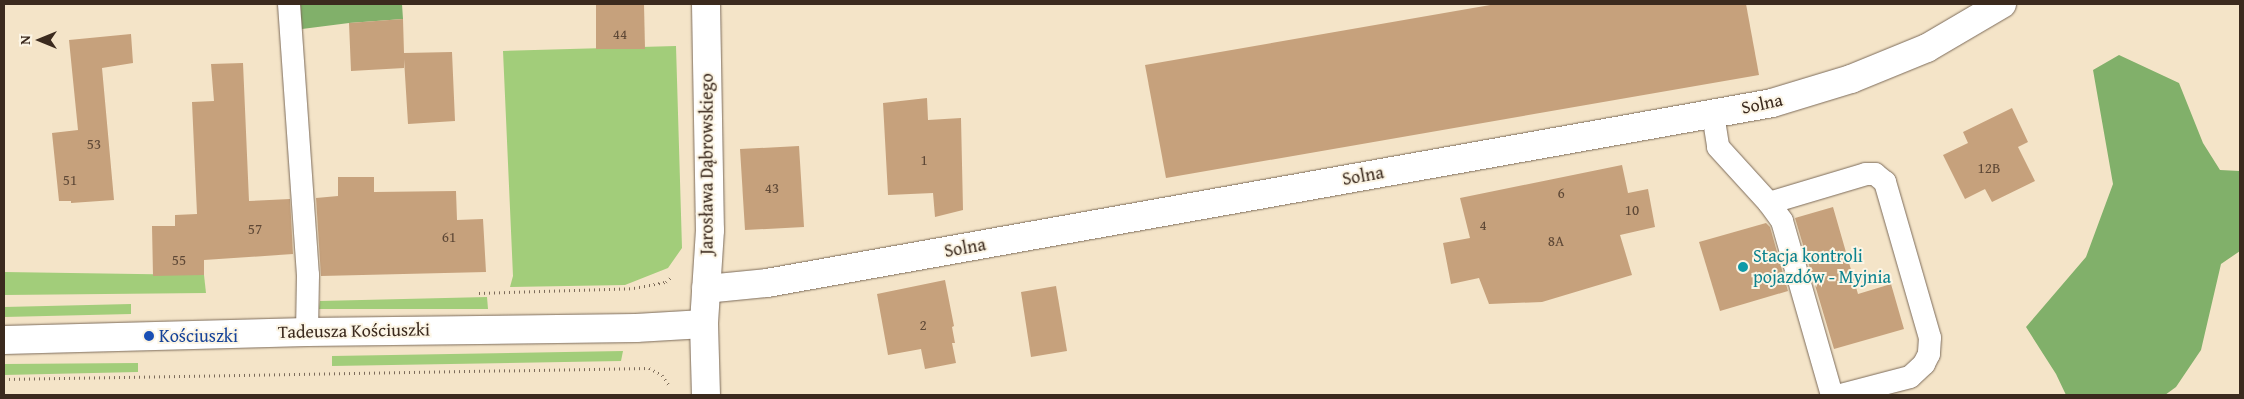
<!DOCTYPE html>
<html>
<head>
<meta charset="utf-8">
<style>
  body { margin:0 }
  #map { position:relative; width:2244px; height:399px; overflow:hidden; background:#f4e4c8; font-family:"Gentium Book Plus",serif }
  div>[style] { position:absolute }
  .green>* { inset:0; background:#a2cd7a }
  .forest>* { inset:0; background:#81b06a }
  .building>* { inset:0; background:#c6a17c }
  .path>* { height:3px; margin-top:-1.5px; transform-origin:0; background:repeating-linear-gradient(90deg,#7c6b5a 0 1px,transparent 0 5px) }
  .roads { filter:drop-shadow(0 0 1px #7c6b5a) drop-shadow(0 0 1px #7c6b5a) }
  .service>* { height:22px; margin:-11px; padding:0 11px; transform-origin:11px; border-radius:11px; background:#fff }
  .minor>* { height:28px; margin:-14px; padding:0 14px; transform-origin:14px; border-radius:14px; background:#fff }
  .tertiary>* { height:28px; margin:-14px; padding:0 14px; transform-origin:14px; border-radius:14px; background:#fff }
  .dots>* { width:14px; height:14px; translate:-50% -50%; box-sizing:border-box; border:2px solid #fcf5e5; border-radius:50% }
  span { translate:-50% -50%; white-space:nowrap; text-align:center; line-height:1.15; -webkit-text-stroke:4px #fcf5e5; paint-order:stroke }
  .number-label { font-size:15px; color:#5e4836 }
  .number-label span { -webkit-text-stroke-width:0 }
  .street-label { font-size:18px; color:#3b2a1e }
  .culture-label { font-size:18px; color:#0d838f }
  .left { translate:0 -50%; text-align:left }
  .transit-label { font-size:18px; color:#164399 }
  .frame { position:absolute; inset:0; border:5px solid #3b2a1e; pointer-events:none }
  .north { position:absolute; left:15px; top:15px; width:50px; height:50px; -webkit-text-stroke:4px #fcf5e5; paint-order:stroke; rotate:270deg; font-size:14px; font-weight:700; line-height:20px; text-align:center; color:#3b2a1e }
  .north::after { content:''; display:block; margin:auto; width:18px; height:22px; background:#3b2a1e; clip-path:polygon(50% 0,100% 100%,50% 72%,0 100%) }
</style>
</head>
<body>
<div id="map">
  <div class="green">
    <i style="clip-path:polygon(676px 46px,682px 248px,668px 268px,625px 285px,510px 287px,513px 276px,503px 51px)"></i>
    <i style="clip-path:polygon(4px 272px,204px 275px,206px 293px,4px 295px)"></i>
    <i style="clip-path:polygon(487px 297px,488px 309px,319px 309px,320px 301px)"></i>
    <i style="clip-path:polygon(131px 304px,131px 314px,4px 317px,4px 307px)"></i>
    <i style="clip-path:polygon(623px 351px,621px 361px,332px 366px,332px 356px)"></i>
    <i style="clip-path:polygon(138px 363px,138px 372px,4px 375px,4px 364px)"></i>
  </div>
  <div class="forest">
    <i style="clip-path:polygon(300px 4px,402px 4px,403px 19px,349px 23px,302px 29px)"></i>
    <i style="clip-path:polygon(2119px 55px,2179px 83px,2203px 143px,2220px 170px,2240px 171px,2240px 251px,2221px 264px,2201px 350px,2176px 387px,2165px 395px,2066px 395px,2056px 374px,2026px 327px,2086px 257px,2113px 184px,2093px 70px)"></i>
  </div>
  <div class="building">
    <i style="clip-path:polygon(596px 4px,644px 4px,645px 49px,596px 49px)"></i>
    <i style="clip-path:polygon(1496px 4px,1746px 4px,1759px 75px,1166px 178px,1145px 65px)"></i>
    <i style="clip-path:polygon(403px 19px,404px 53px,452px 52px,455px 121px,408px 124px,404px 59px,404px 68px,351px 71px,349px 23px)"></i>
    <i style="clip-path:polygon(131px 34px,133px 63px,102px 68px,114px 200px,71px 203px,71px 201px,59px 201px,52px 133px,78px 130px,69px 40px)"></i>
    <i style="clip-path:polygon(243px 63px,249px 201px,290px 199px,293px 254px,204px 260px,204px 275px,153px 276px,152px 226px,175px 226px,175px 215px,197px 214px,192px 102px,214px 101px,211px 64px)"></i>
    <i style="clip-path:polygon(927px 98px,928px 120px,961px 118px,963px 210px,935px 217px,933px 193px,888px 195px,883px 103px)"></i>
    <i style="clip-path:polygon(2012px 108px,2028px 142px,2018px 147px,2035px 181px,1992px 202px,1985px 189px,1965px 199px,1943px 155px,1968px 143px,1963px 132px)"></i>
    <i style="clip-path:polygon(799px 146px,804px 227px,745px 230px,740px 149px)"></i>
    <i style="clip-path:polygon(1622px 165px,1628px 193px,1648px 189px,1655px 227px,1620px 235px,1632px 275px,1542px 302px,1489px 304px,1479px 278px,1451px 284px,1443px 243px,1470px 238px,1460px 198px)"></i>
    <i style="clip-path:polygon(338px 177px,374px 177px,374px 192px,456px 191px,457px 220px,483px 219px,486px 272px,321px 276px,316px 198px,338px 196px)"></i>
    <i style="clip-path:polygon(1833px 207px,1858px 294px,1891px 284px,1904px 329px,1834px 349px,1795px 218px)"></i>
    <i style="clip-path:polygon(1766px 223px,1770px 227px,1788px 291px,1720px 311px,1699px 242px)"></i>
    <i style="clip-path:polygon(945px 280px,954px 326px,952px 327px,955px 343px,952px 343px,956px 363px,925px 369px,921px 349px,888px 355px,877px 294px)"></i>
    <i style="clip-path:polygon(1056px 286px,1067px 351px,1031px 357px,1021px 292px)"></i>
  </div>
  <div class="path">
    <i style="left:479px;top:293px;width:155px;rotate:-1.8deg"></i>
    <i style="left:634px;top:288px;width:33px;rotate:-11deg"></i>
    <i style="left:666px;top:282px;width:8px;rotate:-45deg"></i>
    <i style="left:4px;top:379px;width:645px;rotate:-0.98deg"></i>
    <i style="left:649px;top:368px;width:15px;rotate:28deg"></i>
    <i style="left:662px;top:375px;width:14px;rotate:56deg"></i>
  </div>
  <div class="roads">
    <div class="service">
      <i style="left:289px;top:4px;width:272px;rotate:86deg"></i>
      <i style="left:308px;top:275px;width:57px;rotate:91deg"></i>
      <i style="left:1713px;top:114px;width:33px;rotate:81deg"></i>
      <i style="left:1718px;top:147px;width:76px;rotate:47.7deg"></i>
      <i style="left:1769px;top:203px;width:22px;rotate:54deg"></i>
      <i style="left:1782px;top:221px;width:181px;rotate:74deg"></i>
      <i style="left:1769px;top:203px;width:101px;rotate:-16.6deg"></i>
      <i style="left:1866px;top:174px;width:9px"></i>
      <i style="left:1875px;top:174px;width:13px;rotate:39deg"></i>
      <i style="left:1885px;top:182px;width:162px;rotate:73.9deg"></i>
      <i style="left:1930px;top:338px;width:16px;rotate:94deg"></i>
      <i style="left:1929px;top:354px;width:11px;rotate:117deg"></i>
      <i style="left:1924px;top:364px;width:19px;rotate:137deg"></i>
      <i style="left:1910px;top:377px;width:71px;rotate:165.4deg"></i>
    </div>
    <div class="minor">
      <i style="left:706px;top:289px;width:61px;rotate:-5.6deg"></i>
      <i style="left:767px;top:283px;width:1021px;rotate:-10.15deg"></i>
      <i style="left:1772px;top:103px;width:83px;rotate:-16.9deg"></i>
      <i style="left:1851px;top:79px;width:82px;rotate:-22.2deg"></i>
      <i style="left:1927px;top:48px;width:87px;rotate:-30.4deg"></i>
    </div>
    <div class="tertiary">
      <i style="left:706px;top:4px;width:226px;rotate:89deg"></i>
      <i style="left:710px;top:230px;width:94px;rotate:93.7deg"></i>
      <i style="left:704px;top:324px;width:71px;rotate:88.4deg"></i>
      <i style="left:4px;top:340px;width:303px;rotate:-1.5deg"></i>
      <i style="left:307px;top:332px;width:329px;rotate:-0.7deg"></i>
      <i style="left:636px;top:328px;width:68px;rotate:-3.4deg"></i>
    </div>
  </div>
  <div class="dots">
    <i style="left:1743px;top:267px;background:#0f9aa8"></i>
    <i style="left:149px;top:336px;background:#1a4fb4"></i>
  </div>
  <div class="number-label">
    <span style="left:620px;top:34px">44</span>
    <span style="left:94px;top:144px">53</span>
    <span style="left:924px;top:160px">1</span>
    <span style="left:1989px;top:168px">12B</span>
    <span style="left:70px;top:180px">51</span>
    <span style="left:772px;top:188px">43</span>
    <span style="left:1561px;top:193px">6</span>
    <span style="left:1632px;top:210px">10</span>
    <span style="left:1483px;top:225px">4</span>
    <span style="left:255px;top:229px">57</span>
    <span style="left:449px;top:237px">61</span>
    <span style="left:1556px;top:241px">8A</span>
    <span style="left:179px;top:260px">55</span>
    <span style="left:923px;top:325px">2</span>
  </div>
  <div class="street-label">
    <span style="left:1762px;top:104px;rotate:-12deg">Solna</span>
    <span style="left:707px;top:164px;rotate:-90deg">Jarosława Dąbrowskiego</span>
    <span style="left:1363px;top:176px;rotate:-10deg">Solna</span>
    <span style="left:965px;top:248px;rotate:-10deg">Solna</span>
    <span style="left:354px;top:331px;rotate:-1deg">Tadeusza Kościuszki</span>
  </div>
  <div class="culture-label">
    <span class="left" style="left:1753px;top:267px">Stacja kontroli<br>pojazdów - Myjnia</span>
  </div>
  <div class="transit-label">
    <span class="left" style="left:159px;top:336px">Kościuszki</span>
  </div>
  <div class="frame"></div>
  <div class="north">N</div>
</div>
</body>
</html>
